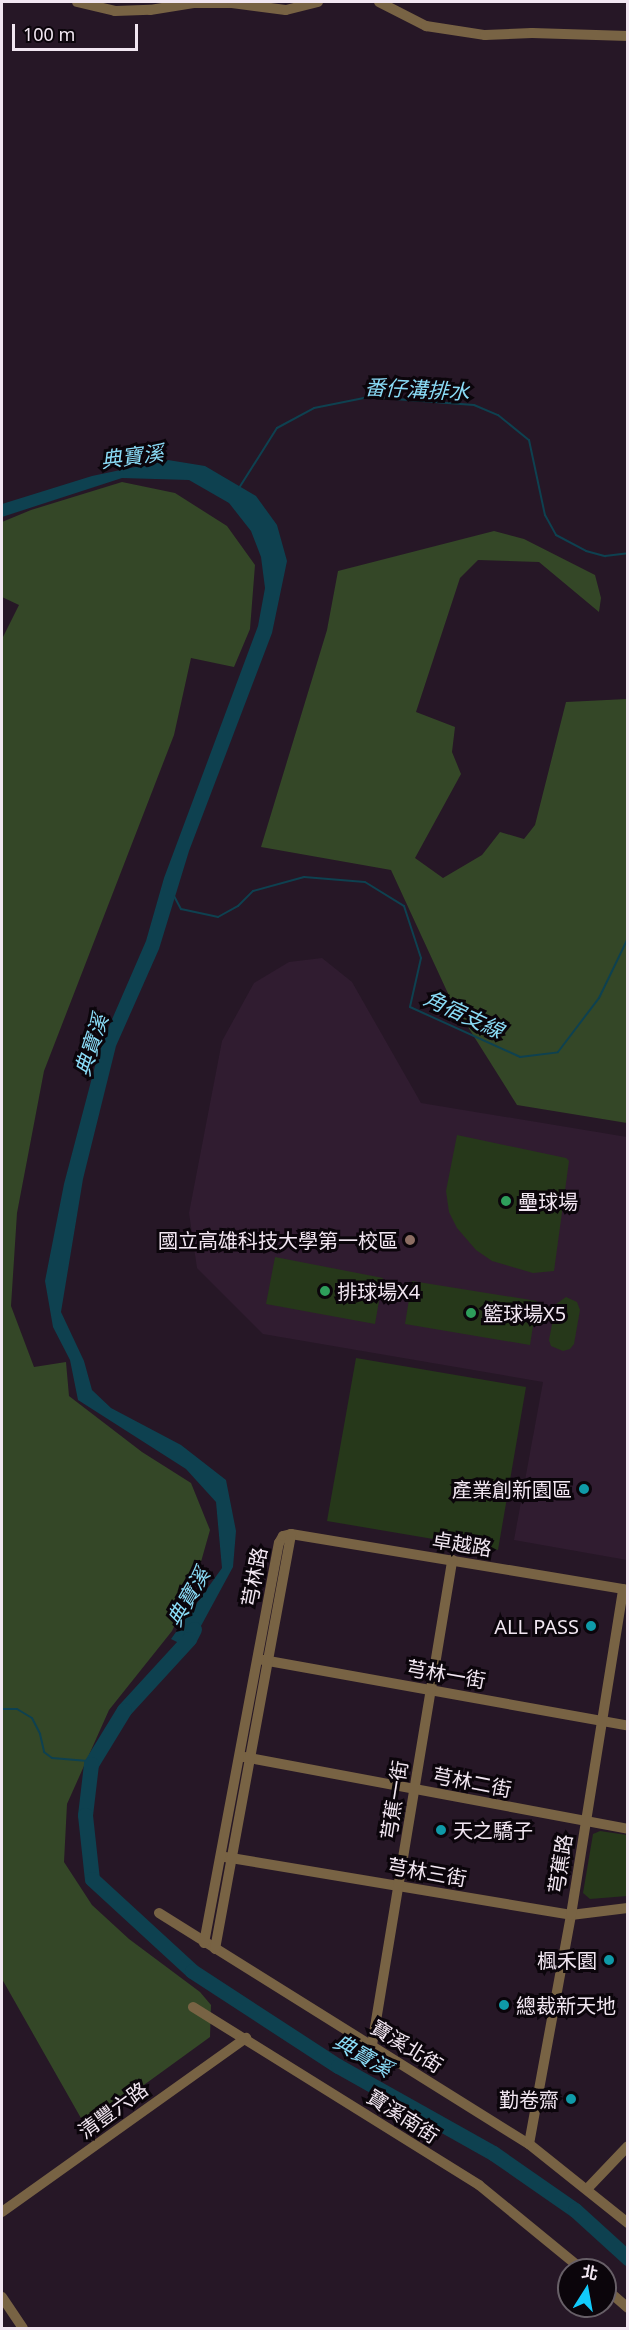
<!DOCTYPE html>
<html>
<head>
<meta charset="utf-8">
<style>
  body { margin:0 }
  #map { position:relative; width:629px; height:2330px; overflow:hidden; background:#261726; font-family:"Noto Sans","Noto Sans TC",sans-serif }
  div>[style] { position:absolute }
  .built>* { inset:0; background:#301c30 }
  .green>* { inset:0; background:#26381a }
  .forest>* { inset:0; background:#344727 }
  .water>* { inset:0; background:#0e4150 }
  .stream>* { height:2px; margin:-1px; padding:0 1px; transform-origin:1px; border-radius:1px; background:#0e4150 }
  .river>* { height:15px; margin:-7.5px; padding:0 7.5px; transform-origin:7.5px; border-radius:7.5px; background:#0e4150 }
  .minor>* { height:10px; margin:-5px; padding:0 5px; transform-origin:5px; border-radius:5px; background:#786344 }
  .dots>* { width:16px; height:16px; translate:-50% -50%; box-sizing:border-box; border:3px solid #0b050b; border-radius:50% }
  span { translate:-50% -50%; white-space:nowrap; text-align:center; line-height:1.15; -webkit-text-stroke:6px #0b050b; paint-order:stroke }
  .poi-label { font-size:20px; color:#f1e6f1 }
  .left { translate:0 -50%; text-align:left }
  .right { translate:-100% -50%; text-align:right }
  .street-label { font-size:20px; color:#f1e6f1 }
  .water-label { font-size:21px; color:#8adbf6; font-style:italic }
  .frame { position:absolute; inset:0; border:3px solid #f1e6f1; pointer-events:none }
  .north { position:absolute; left:557px; top:2258px; width:60px; height:60px; box-sizing:border-box; background:#0b050b; border:2px solid #675f67; border-radius:50%; rotate:11deg; font-size:16px; font-weight:700; line-height:24px; text-align:center; color:#f1e6f1 }
  .north::after { content:''; display:block; margin:auto; width:21px; height:27px; background:#12cafb; clip-path:polygon(50% 0,100% 100%,50% 72%,0 100%) }
  .scale { position:absolute; left:12px; top:24px; width:126px; height:27px; box-sizing:border-box; border:3px solid #f1e6f1; border-top:0; padding-left:8px; font-size:18px; line-height:21px; white-space:nowrap; color:#f1e6f1; -webkit-text-stroke:4px #0b050b; paint-order:stroke }
</style>
</head>
<body>
<div id="map">
  <div class="built">
    <i style="clip-path:polygon(322px 958px,352px 982px,421px 1103px,627px 1137px,627px 1560px,514px 1540px,543px 1382px,263px 1334px,197px 1268px,189px 1213px,222px 1041px,254px 983px,289px 962px)"></i>
  </div>
  <div class="green">
    <i style="clip-path:polygon(457px 1135px,566px 1158px,569px 1161px,554px 1271px,533px 1273px,492px 1261px,476px 1250px,457px 1228px,449px 1212px,446px 1191px)"></i>
    <i style="clip-path:polygon(275px 1257px,383px 1278px,375px 1324px,266px 1304px)"></i>
    <i style="clip-path:polygon(412px 1281px,537px 1301px,530px 1345px,405px 1324px)"></i>
    <i style="clip-path:polygon(566px 1297px,577px 1302px,580px 1310px,574px 1344px,570px 1349px,563px 1351px,551px 1346px,549px 1340px,556px 1304px)"></i>
    <i style="clip-path:polygon(356px 1358px,526px 1387px,498px 1550px,327px 1521px)"></i>
    <i style="clip-path:polygon(600px 1831px,627px 1835px,627px 1896px,590px 1899px,583px 1893px,593px 1834px)"></i>
  </div>
  <div class="forest">
    <i style="clip-path:polygon(122px 482px,175px 493px,227px 526px,255px 565px,250px 629px,234px 667px,191px 658px,174px 735px,44px 1071px,17px 1213px,11px 1306px,34px 1367px,66px 1362px,69px 1396px,142px 1452px,191px 1483px,210px 1530px,195px 1583px,172px 1631px,109px 1710px,67px 1804px,64px 1862px,92px 1905px,129px 1939px,200px 1992px,211px 2005px,210px 2037px,86px 2127px,2px 1979px,2px 639px,19px 605px,2px 597px,2px 522px,31px 510px)"></i>
    <i style="clip-path:polygon(494px 531px,524px 539px,595px 575px,601px 598px,599px 612px,539px 562px,478px 560px,460px 578px,416px 712px,455px 727px,452px 752px,461px 774px,415px 858px,443px 878px,482px 855px,500px 832px,524px 839px,535px 825px,566px 702px,627px 699px,627px 1123px,517px 1105px,451px 1000px,391px 870px,261px 847px,327px 630px,338px 571px)"></i>
  </div>
  <div class="water">
    <i style="clip-path:polygon(168px 460px,205px 466px,256px 496px,277px 525px,287px 561px,272px 633px,189px 851px,159px 949px,116px 1046px,83px 1179px,61px 1312px,84px 1361px,92px 1390px,111px 1408px,181px 1445px,226px 1480px,236px 1531px,233px 1567px,189px 1648px,171px 1639px,222px 1568px,216px 1502px,186px 1469px,78px 1400px,70px 1360px,53px 1327px,45px 1281px,64px 1184px,100px 1047px,146px 941px,164px 878px,258px 626px,265px 588px,261px 557px,251px 531px,229px 503px,189px 480px,122px 478px,2px 517px,2px 504px,92px 476px)"></i>
  </div>
  <div class="stream">
    <i style="left:239px;top:488px;width:71px;rotate:-57.7deg"></i>
    <i style="left:277px;top:428px;width:42px;rotate:-28.4deg"></i>
    <i style="left:314px;top:408px;width:56px;rotate:-11.3deg"></i>
    <i style="left:369px;top:397px;width:105px;rotate:4.4deg"></i>
    <i style="left:474px;top:405px;width:26px;rotate:23deg"></i>
    <i style="left:498px;top:415px;width:40px;rotate:39deg"></i>
    <i style="left:529px;top:440px;width:77px;rotate:78deg"></i>
    <i style="left:545px;top:515px;width:23px;rotate:61deg"></i>
    <i style="left:556px;top:535px;width:34px;rotate:28deg"></i>
    <i style="left:586px;top:551px;width:20px;rotate:15deg"></i>
    <i style="left:605px;top:556px;width:23px;rotate:-7deg"></i>
    <i style="left:174px;top:896px;width:15px;rotate:62deg"></i>
    <i style="left:181px;top:909px;width:38px;rotate:12deg"></i>
    <i style="left:218px;top:917px;width:23px;rotate:-29deg"></i>
    <i style="left:238px;top:906px;width:21px;rotate:-45deg"></i>
    <i style="left:253px;top:891px;width:53px;rotate:-15.4deg"></i>
    <i style="left:304px;top:877px;width:61px;rotate:4.7deg"></i>
    <i style="left:365px;top:882px;width:46px;rotate:31.6deg"></i>
    <i style="left:404px;top:906px;width:55px;rotate:71.9deg"></i>
    <i style="left:421px;top:958px;width:50px;rotate:102.7deg"></i>
    <i style="left:410px;top:1007px;width:121px;rotate:24.4deg"></i>
    <i style="left:520px;top:1057px;width:38px;rotate:-7deg"></i>
    <i style="left:558px;top:1052px;width:68px;rotate:-52.8deg"></i>
    <i style="left:599px;top:998px;width:67px;rotate:-64.2deg"></i>
    <i style="left:2px;top:1709px;width:15px"></i>
    <i style="left:17px;top:1709px;width:17px;rotate:31deg"></i>
    <i style="left:32px;top:1718px;width:18px;rotate:63deg"></i>
    <i style="left:40px;top:1734px;width:18px;rotate:77deg"></i>
    <i style="left:44px;top:1752px;width:10px;rotate:37deg"></i>
    <i style="left:52px;top:1758px;width:48px;rotate:4.8deg"></i>
    <i style="left:100px;top:1762px;width:9px;rotate:167deg"></i>
  </div>
  <div class="river">
    <i style="left:194px;top:1629px;width:11px;rotate:117deg"></i>
    <i style="left:189px;top:1639px;width:96px;rotate:132.5deg"></i>
    <i style="left:124px;top:1710px;width:63px;rotate:121.4deg"></i>
    <i style="left:91px;top:1764px;width:51px;rotate:96.7deg"></i>
    <i style="left:85px;top:1815px;width:64px;rotate:83.8deg"></i>
    <i style="left:92px;top:1879px;width:136px;rotate:42.6deg"></i>
    <i style="left:192px;top:1971px;width:174px;rotate:33.1deg"></i>
    <i style="left:338px;top:2066px;width:178px;rotate:29.3deg"></i>
    <i style="left:493px;top:2153px;width:100px;rotate:34.8deg"></i>
    <i style="left:575px;top:2210px;width:72px;rotate:42.2deg"></i>
  </div>
  <div class="minor">
    <i style="left:77px;top:2px;width:39px;rotate:13deg"></i>
    <i style="left:115px;top:11px;width:35px;rotate:-2deg"></i>
    <i style="left:150px;top:10px;width:44px;rotate:-9.2deg"></i>
    <i style="left:193px;top:3px;width:39px"></i>
    <i style="left:232px;top:3px;width:54px;rotate:7.4deg"></i>
    <i style="left:286px;top:10px;width:33px;rotate:-14deg"></i>
    <i style="left:379px;top:2px;width:53px;rotate:27.1deg"></i>
    <i style="left:426px;top:26px;width:60px;rotate:8.7deg"></i>
    <i style="left:485px;top:35px;width:47px;rotate:-2.4deg"></i>
    <i style="left:532px;top:33px;width:96px;rotate:1.8deg"></i>
    <i style="left:263px;top:1660px;width:371px;rotate:10.2deg"></i>
    <i style="left:244px;top:1757px;width:391px;rotate:10.6deg"></i>
    <i style="left:225px;top:1857px;width:351px;rotate:9.5deg"></i>
    <i style="left:571px;top:1915px;width:57px;rotate:-7deg"></i>
    <i style="left:159px;top:1913px;width:436px;rotate:32deg"></i>
    <i style="left:529px;top:2144px;width:127px;rotate:38.6deg"></i>
    <i style="left:204px;top:1943px;width:407px;rotate:-79.4deg"></i>
    <i style="left:279px;top:1543px;width:8px;rotate:-60deg"></i>
    <i style="left:283px;top:1536px;width:8px;rotate:-14deg"></i>
    <i style="left:291px;top:1534px;width:342px;rotate:9.4deg"></i>
    <i style="left:215px;top:1949px;width:422px;rotate:-79.6deg"></i>
    <i style="left:193px;top:2007px;width:337px;rotate:31.9deg"></i>
    <i style="left:479px;top:2185px;width:134px;rotate:39.3deg"></i>
    <i style="left:372px;top:2045px;width:492px;rotate:-80.6deg"></i>
    <i style="left:529px;top:2144px;width:233px;rotate:-79.6deg"></i>
    <i style="left:571px;top:1915px;width:330px;rotate:-80.9deg"></i>
    <i style="left:587px;top:2189px;width:59px;rotate:-46.4deg"></i>
    <i style="left:2px;top:2212px;width:300px;rotate:-35.5deg"></i>
    <i style="left:605px;top:2288px;width:30px;rotate:41deg"></i>
    <i style="left:2px;top:2297px;width:37px;rotate:56deg"></i>
  </div>
  <div class="dots">
    <i style="left:506px;top:1201px;background:#2e9e5b"></i>
    <i style="left:410px;top:1240px;background:#8d6e63"></i>
    <i style="left:325px;top:1291px;background:#2e9e5b"></i>
    <i style="left:471px;top:1313px;background:#2e9e5b"></i>
    <i style="left:584px;top:1489px;background:#0f9aa8"></i>
    <i style="left:591px;top:1626px;background:#0f9aa8"></i>
    <i style="left:441px;top:1830px;background:#0f9aa8"></i>
    <i style="left:609px;top:1960px;background:#0f9aa8"></i>
    <i style="left:504px;top:2005px;background:#0f9aa8"></i>
    <i style="left:571px;top:2099px;background:#0f9aa8"></i>
  </div>
  <div class="poi-label">
    <span class="left" style="left:518px;top:1201px">壘球場</span>
    <span class="right" style="left:398px;top:1240px">國立高雄科技大學第一校區</span>
    <span class="left" style="left:337px;top:1291px">排球場X4</span>
    <span class="left" style="left:483px;top:1313px">籃球場X5</span>
    <span class="right" style="left:572px;top:1489px">產業創新園區</span>
    <span class="right" style="left:579px;top:1626px">ALL PASS</span>
    <span class="left" style="left:453px;top:1830px">天之驕子</span>
    <span class="right" style="left:597px;top:1960px">楓禾園</span>
    <span class="left" style="left:516px;top:2005px">總裁新天地</span>
    <span class="right" style="left:559px;top:2099px">勤卷齋</span>
  </div>
  <div class="street-label">
    <span style="left:462px;top:1544px;rotate:9deg">卓越路</span>
    <span style="left:254px;top:1577px;rotate:-79deg">芎林路</span>
    <span style="left:446px;top:1674px;rotate:10deg">芎林一街</span>
    <span style="left:472px;top:1782px;rotate:11deg">芎林二街</span>
    <span style="left:394px;top:1800px;rotate:-81deg">芎蕉一街</span>
    <span style="left:560px;top:1864px;rotate:-81deg">芎蕉路</span>
    <span style="left:427px;top:1872px;rotate:10deg">芎林三街</span>
    <span style="left:407px;top:2046px;rotate:32deg">寶溪北街</span>
    <span style="left:113px;top:2110px;rotate:-36deg">清豐六路</span>
    <span style="left:403px;top:2116px;rotate:33deg">寶溪南街</span>
  </div>
  <div class="water-label">
    <span style="left:417px;top:389px;rotate:3deg">番仔溝排水</span>
    <span style="left:132px;top:456px;rotate:-7deg">典寶溪</span>
    <span style="left:464px;top:1014px;rotate:25deg">角宿支線</span>
    <span style="left:91px;top:1045px;rotate:-72deg">典寶溪</span>
    <span style="left:188px;top:1597px;rotate:-60deg">典寶溪</span>
    <span style="left:363px;top:2055px;rotate:30deg">典寶溪</span>
  </div>
  <div class="frame"></div>
  <div class="north">北</div>
  <div class="scale">100 m</div>
</div>
</body>
</html>
